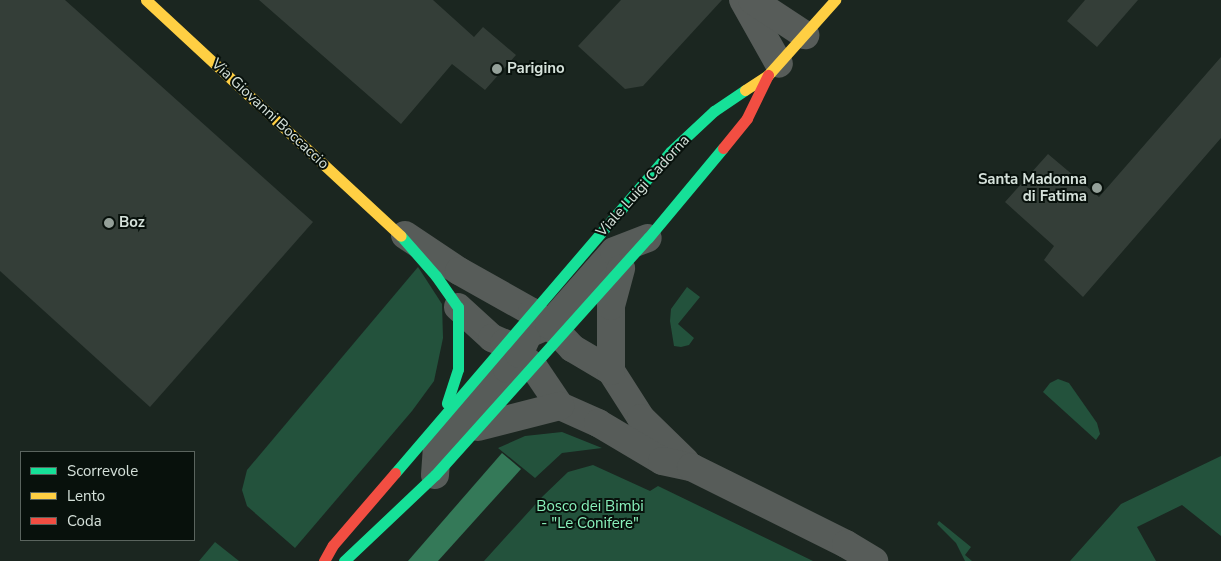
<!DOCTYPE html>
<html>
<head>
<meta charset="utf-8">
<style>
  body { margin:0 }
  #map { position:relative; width:1221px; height:561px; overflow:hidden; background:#1b2620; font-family:"Nunito Sans",sans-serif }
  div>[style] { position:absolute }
  .green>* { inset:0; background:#23523c }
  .water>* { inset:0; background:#347958 }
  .building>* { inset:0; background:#343e38 }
  .street>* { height:28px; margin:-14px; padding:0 14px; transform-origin:14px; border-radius:14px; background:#575c59 }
  .fast>* { height:11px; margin:-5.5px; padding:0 5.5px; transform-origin:5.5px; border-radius:5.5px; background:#16e098 }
  .slow>* { height:11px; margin:-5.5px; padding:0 5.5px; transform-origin:5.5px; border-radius:5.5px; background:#ffcf43 }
  .jam>* { height:11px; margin:-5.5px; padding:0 5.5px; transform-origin:5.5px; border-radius:5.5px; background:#f24e42 }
  .dots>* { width:14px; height:14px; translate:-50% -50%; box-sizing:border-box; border:2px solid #08110c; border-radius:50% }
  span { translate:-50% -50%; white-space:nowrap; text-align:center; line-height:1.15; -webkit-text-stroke:4px #08110c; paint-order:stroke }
  .poi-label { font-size:15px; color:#d5e1da; font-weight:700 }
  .left { translate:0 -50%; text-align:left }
  .right { translate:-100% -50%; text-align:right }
  .street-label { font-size:15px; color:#d5e1da }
  .park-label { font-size:15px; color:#8af2bc }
  .legend { position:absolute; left:20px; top:451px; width:175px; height:90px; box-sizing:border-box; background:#08110c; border:1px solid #5a645e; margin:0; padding:6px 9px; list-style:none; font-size:15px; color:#d5e1da }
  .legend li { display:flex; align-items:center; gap:10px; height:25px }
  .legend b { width:25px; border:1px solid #5a645e }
</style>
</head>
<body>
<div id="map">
  <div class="green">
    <i style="clip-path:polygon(418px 267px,442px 304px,443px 338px,434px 381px,412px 411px,295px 548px,247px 506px,242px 490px,247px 470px)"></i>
    <i style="clip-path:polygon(687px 287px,700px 297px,678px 324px,694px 338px,689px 345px,681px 347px,674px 346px,670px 321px,671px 309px)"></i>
    <i style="clip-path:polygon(1058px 379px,1069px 383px,1097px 423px,1100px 434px,1096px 440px,1043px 392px,1050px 383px)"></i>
    <i style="clip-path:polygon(562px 432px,602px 448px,562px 453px,535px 478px,498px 448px,525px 436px)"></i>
    <i style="clip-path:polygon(1221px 456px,1221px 536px,1182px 505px,1137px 527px,1156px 561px,1070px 561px,1121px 504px)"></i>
    <i style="clip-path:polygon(593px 465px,650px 491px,658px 486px,813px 561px,484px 561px,543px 496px,568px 472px)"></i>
    <i style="clip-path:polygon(939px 521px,971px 547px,965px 555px,972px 561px,965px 561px,956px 543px,937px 524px)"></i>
    <i style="clip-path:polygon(215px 542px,239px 561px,199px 561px)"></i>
  </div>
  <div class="water">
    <i style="clip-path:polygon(502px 453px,521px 469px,438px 561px,408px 561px)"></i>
  </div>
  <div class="building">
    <i style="clip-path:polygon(0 0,65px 0,313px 222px,150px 407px,0 271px)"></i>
    <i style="clip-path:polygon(259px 0,433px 0,474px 37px,483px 27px,516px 55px,485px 90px,452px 64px,401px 124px)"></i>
    <i style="clip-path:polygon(621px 0,722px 0,643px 86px,625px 89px,578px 46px)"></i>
    <i style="clip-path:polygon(1085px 0,1138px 0,1097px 47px,1067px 21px)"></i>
    <i style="clip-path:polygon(1221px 57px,1221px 138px,1083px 297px,1044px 260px,1054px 246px,1005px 202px,1048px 154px,1099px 197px)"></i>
  </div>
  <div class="street">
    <i style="left:743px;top:0;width:73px;rotate:60.6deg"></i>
    <i style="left:752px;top:0;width:64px;rotate:33.4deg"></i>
    <i style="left:405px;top:235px;width:65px;rotate:33.7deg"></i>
    <i style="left:459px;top:271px;width:84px;rotate:29.3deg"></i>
    <i style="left:532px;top:312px;width:36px;rotate:39deg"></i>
    <i style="left:560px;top:335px;width:18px;rotate:47deg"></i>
    <i style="left:572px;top:348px;width:45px;rotate:30.5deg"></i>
    <i style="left:611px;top:371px;width:56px;rotate:57.4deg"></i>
    <i style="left:641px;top:418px;width:62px;rotate:44.3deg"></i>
    <i style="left:458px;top:307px;width:46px;rotate:42.4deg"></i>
    <i style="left:492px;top:338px;width:13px;rotate:23deg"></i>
    <i style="left:504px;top:343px;width:37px;rotate:38deg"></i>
    <i style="left:533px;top:366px;width:48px;rotate:56deg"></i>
    <i style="left:560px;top:406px;width:42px;rotate:24.1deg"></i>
    <i style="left:598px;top:423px;width:74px;rotate:30.7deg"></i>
    <i style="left:662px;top:461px;width:30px;rotate:12deg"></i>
    <i style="left:691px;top:467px;width:173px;rotate:26.4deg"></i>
    <i style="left:846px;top:544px;width:33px;rotate:31deg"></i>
    <i style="left:533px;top:332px;width:17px;rotate:-24deg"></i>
    <i style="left:549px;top:325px;width:98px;rotate:-48.7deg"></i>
    <i style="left:614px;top:251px;width:36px;rotate:-21deg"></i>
    <i style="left:611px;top:371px;width:65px;rotate:-90deg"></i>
    <i style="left:611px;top:306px;width:39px;rotate:-75deg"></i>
    <i style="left:478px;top:427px;width:85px;rotate:-14.4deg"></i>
    <i style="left:435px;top:475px;width:26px;rotate:-86deg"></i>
    <i style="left:437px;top:449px;width:106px;rotate:-48.8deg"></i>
    <i style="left:507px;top:369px;width:19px;rotate:-51deg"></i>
    <i style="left:519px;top:354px;width:17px;rotate:-65deg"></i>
  </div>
  <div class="fast">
    <i style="left:401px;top:236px;width:53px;rotate:48.8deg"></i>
    <i style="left:436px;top:276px;width:38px;rotate:55deg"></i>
    <i style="left:458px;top:307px;width:62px;rotate:90deg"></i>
    <i style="left:458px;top:369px;width:36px;rotate:108deg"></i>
    <i style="left:395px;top:473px;width:423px;rotate:-49.4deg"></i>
    <i style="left:670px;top:152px;width:60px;rotate:-43deg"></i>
    <i style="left:714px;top:111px;width:37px;rotate:-34deg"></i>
    <i style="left:344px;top:561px;width:125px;rotate:-43.4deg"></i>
    <i style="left:435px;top:475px;width:319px;rotate:-48.1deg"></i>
    <i style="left:648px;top:238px;width:117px;rotate:-50.2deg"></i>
  </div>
  <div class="slow">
    <i style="left:146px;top:0;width:347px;rotate:42.8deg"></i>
    <i style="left:745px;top:90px;width:27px;rotate:-33deg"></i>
    <i style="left:768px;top:75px;width:101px;rotate:-48.2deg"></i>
  </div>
  <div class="jam">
    <i style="left:723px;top:148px;width:38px;rotate:-51deg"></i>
    <i style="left:747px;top:118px;width:48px;rotate:-64deg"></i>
    <i style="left:324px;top:561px;width:18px;rotate:-61deg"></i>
    <i style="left:333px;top:545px;width:95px;rotate:-49.3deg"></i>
  </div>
  <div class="dots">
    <i style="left:497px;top:69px;background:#94a099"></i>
    <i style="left:1097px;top:188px;background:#94a099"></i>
    <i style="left:109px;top:223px;background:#94a099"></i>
  </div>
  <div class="poi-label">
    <span class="left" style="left:507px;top:69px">Parigino</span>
    <span class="right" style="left:1087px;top:188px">Santa Madonna<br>di Fatima</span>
    <span class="left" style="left:119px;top:223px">Boz</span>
  </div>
  <div class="street-label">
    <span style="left:270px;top:114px;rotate:43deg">Via Giovanni Boccaccio</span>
    <span style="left:643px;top:186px;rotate:-48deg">Viale Luigi Cadorna</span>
  </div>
  <div class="park-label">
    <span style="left:590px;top:515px">Bosco dei Bimbi<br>- "Le Conifere"</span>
  </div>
  <ul class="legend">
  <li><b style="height:6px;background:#16e098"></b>Scorrevole</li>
  <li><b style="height:6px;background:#ffcf43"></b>Lento</li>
  <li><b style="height:6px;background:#f24e42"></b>Coda</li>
  </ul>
</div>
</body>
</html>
